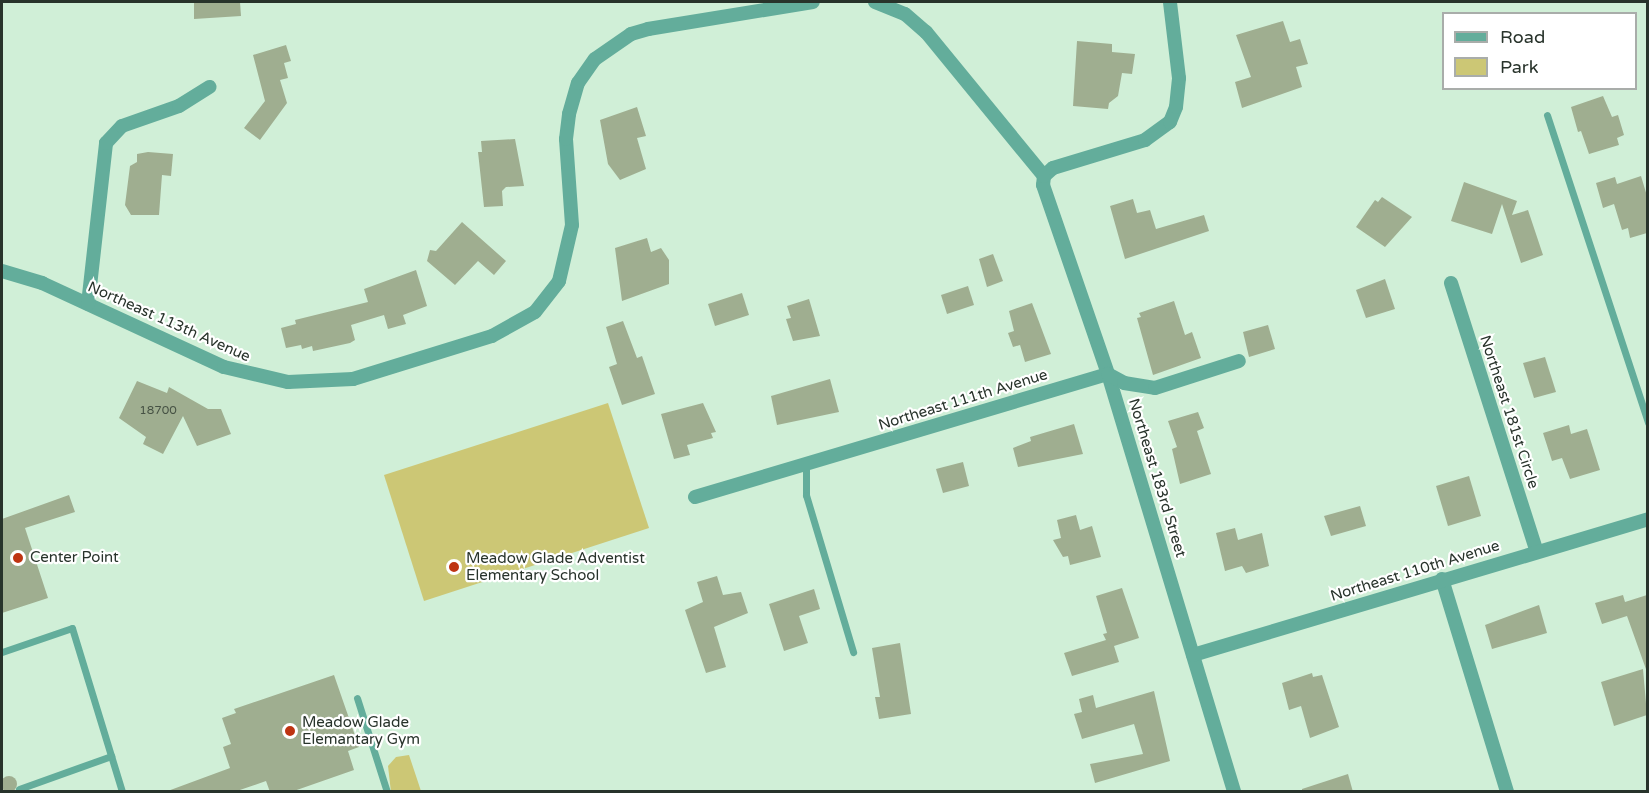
<!DOCTYPE html>
<html>
<head>
<meta charset="utf-8">
<style>
  body { margin:0 }
  #map { position:relative; width:1649px; height:793px; overflow:hidden; background:#d0efd7; font-family:"Varela Round",sans-serif }
  div>[style] { position:absolute }
  .green>* { inset:0; background:#ccc775 }
  .building>* { inset:0; background:#9fae90 }
  .round { border-radius:50% }
  .lane>* { height:7px; margin:-3.5px; padding:0 3.5px; transform-origin:3.5px; border-radius:3.5px; background:#63ad9b }
  .street>* { height:14px; margin:-7px; padding:0 7px; transform-origin:7px; border-radius:7px; background:#63ad9b }
  .dots>* { width:16px; height:16px; translate:-50% -50%; box-sizing:border-box; border:3px solid #fff; border-radius:50% }
  span { translate:-50% -50%; white-space:nowrap; text-align:center; line-height:1.15; -webkit-text-stroke:4.5px #fff; paint-order:stroke }
  .number-label { font-size:12px; color:#465244 }
  .number-label span { -webkit-text-stroke-width:0 }
  .street-label { font-size:15px; color:#28332b }
  .poi-label { font-size:15px; color:#28332b }
  .left { translate:0 -50%; text-align:left }
  .frame { position:absolute; inset:0; border:3px solid #28332b; pointer-events:none }
  .legend { position:absolute; left:1442px; top:12px; width:195px; height:78px; box-sizing:border-box; background:#fff; border:2px solid #a9adaa; margin:0; padding:8px 10px; list-style:none; font-size:18px; color:#28332b }
  .legend li { display:flex; align-items:center; gap:12px; height:30px }
  .legend b { width:30px; border:2px solid #a9adaa }
</style>
</head>
<body>
<div id="map">
  <div class="green">
    <i style="clip-path:polygon(608px 403px,649px 528px,424px 601px,384px 475px)"></i>
    <i style="clip-path:polygon(409px 755px,421px 791px,391px 792px,388px 766px,396px 757px)"></i>
  </div>
  <div class="building">
    <i style="clip-path:polygon(194px 2px,240px 2px,241px 16px,194px 19px)"></i>
    <i style="clip-path:polygon(1283px 21px,1290px 42px,1300px 39px,1308px 64px,1296px 67px,1302px 87px,1242px 108px,1235px 82px,1251px 77px,1236px 35px)"></i>
    <i style="clip-path:polygon(1077px 41px,1112px 44px,1112px 52px,1135px 54px,1132px 74px,1122px 73px,1118px 96px,1109px 103px,1108px 109px,1073px 106px)"></i>
    <i style="clip-path:polygon(286px 45px,291px 61px,284px 63px,288px 78px,280px 80px,287px 103px,260px 140px,244px 128px,265px 101px,253px 55px)"></i>
    <i style="clip-path:polygon(1603px 96px,1612px 117px,1618px 115px,1624px 135px,1617px 138px,1619px 145px,1589px 154px,1581px 131px,1578px 132px,1571px 107px)"></i>
    <i style="clip-path:polygon(637px 107px,646px 136px,637px 138px,646px 169px,620px 180px,608px 164px,600px 120px)"></i>
    <i style="clip-path:polygon(515px 139px,524px 186px,506px 187px,502px 191px,503px 206px,484px 207px,478px 152px,482px 152px,481px 141px)"></i>
    <i style="clip-path:polygon(148px 152px,173px 154px,171px 176px,162px 175px,159px 215px,131px 215px,125px 205px,130px 166px,137px 162px,137px 154px)"></i>
    <i style="clip-path:polygon(1641px 176px,1647px 196px,1647px 233px,1630px 238px,1628px 228px,1622px 230px,1614px 204px,1603px 208px,1596px 183px,1615px 177px,1617px 184px)"></i>
    <i style="clip-path:polygon(1464px 182px,1517px 201px,1512px 215px,1528px 210px,1543px 255px,1521px 263px,1502px 204px,1492px 234px,1451px 221px)"></i>
    <i style="clip-path:polygon(1382px 197px,1412px 217px,1385px 247px,1356px 227px,1375px 200px,1378px 202px)"></i>
    <i style="clip-path:polygon(1133px 199px,1137px 213px,1150px 210px,1156px 229px,1204px 215px,1209px 231px,1125px 259px,1110px 206px)"></i>
    <i style="clip-path:polygon(462px 222px,506px 261px,494px 275px,478px 261px,455px 285px,427px 261px,430px 250px,436px 251px)"></i>
    <i style="clip-path:polygon(647px 238px,651px 252px,661px 248px,669px 260px,669px 284px,622px 301px,615px 248px)"></i>
    <i style="clip-path:polygon(993px 254px,1003px 281px,987px 287px,979px 259px)"></i>
    <i style="clip-path:polygon(416px 270px,427px 306px,403px 315px,406px 324px,388px 329px,384px 315px,351px 325px,355px 340px,350px 343px,313px 351px,312px 346px,302px 349px,301px 345px,286px 348px,281px 328px,296px 324px,295px 320px,368px 302px,364px 289px)"></i>
    <i style="clip-path:polygon(1385px 279px,1395px 309px,1366px 318px,1356px 290px)"></i>
    <i style="clip-path:polygon(968px 286px,974px 305px,947px 314px,941px 295px)"></i>
    <i style="clip-path:polygon(742px 293px,749px 315px,715px 326px,708px 304px)"></i>
    <i style="clip-path:polygon(809px 299px,820px 336px,793px 341px,786px 319px,791px 318px,787px 306px)"></i>
    <i style="clip-path:polygon(1174px 301px,1185px 335px,1192px 332px,1201px 358px,1153px 375px,1137px 318px,1141px 317px,1139px 313px)"></i>
    <i style="clip-path:polygon(1032px 303px,1051px 354px,1025px 362px,1020px 345px,1013px 347px,1008px 333px,1014px 331px,1009px 311px)"></i>
    <i style="clip-path:polygon(623px 321px,637px 358px,642px 356px,655px 394px,622px 405px,609px 367px,617px 364px,606px 327px)"></i>
    <i style="clip-path:polygon(1268px 325px,1275px 349px,1249px 357px,1243px 332px)"></i>
    <i style="clip-path:polygon(1545px 357px,1556px 392px,1534px 398px,1523px 363px)"></i>
    <i style="clip-path:polygon(830px 379px,839px 412px,777px 425px,771px 396px)"></i>
    <i style="clip-path:polygon(137px 381px,167px 393px,169px 387px,208px 409px,221px 409px,231px 434px,197px 446px,183px 416px,163px 454px,143px 444px,146px 437px,119px 418px)"></i>
    <i style="clip-path:polygon(703px 403px,716px 432px,711px 433px,713px 438px,687px 445px,690px 455px,674px 459px,661px 414px)"></i>
    <i style="clip-path:polygon(1198px 412px,1204px 428px,1197px 431px,1211px 474px,1180px 484px,1172px 449px,1177px 447px,1168px 421px)"></i>
    <i style="clip-path:polygon(1074px 424px,1083px 454px,1018px 467px,1013px 448px,1031px 441px,1030px 437px)"></i>
    <i style="clip-path:polygon(1569px 425px,1571px 434px,1587px 429px,1600px 470px,1570px 479px,1562px 458px,1552px 461px,1543px 433px)"></i>
    <i style="clip-path:polygon(963px 462px,969px 486px,943px 493px,936px 469px)"></i>
    <i style="clip-path:polygon(1469px 476px,1481px 516px,1448px 526px,1436px 486px)"></i>
    <i style="clip-path:polygon(69px 495px,75px 512px,25px 528px,48px 598px,2px 613px,2px 519px)"></i>
    <i style="clip-path:polygon(1360px 506px,1366px 526px,1331px 536px,1324px 516px)"></i>
    <i style="clip-path:polygon(1076px 515px,1080px 530px,1092px 526px,1101px 557px,1070px 565px,1068px 556px,1063px 557px,1053px 540px,1061px 538px,1057px 520px)"></i>
    <i style="clip-path:polygon(1235px 528px,1238px 540px,1262px 533px,1269px 566px,1246px 573px,1242px 566px,1225px 571px,1216px 533px)"></i>
    <i style="clip-path:polygon(717px 576px,723px 595px,741px 592px,748px 613px,714px 627px,726px 667px,706px 673px,685px 610px,703px 602px,697px 582px)"></i>
    <i style="clip-path:polygon(1122px 588px,1139px 638px,1114px 646px,1119px 662px,1072px 676px,1064px 653px,1106px 640px,1103px 634px,1107px 633px,1096px 596px)"></i>
    <i style="clip-path:polygon(814px 589px,820px 609px,799px 616px,808px 643px,784px 651px,769px 604px)"></i>
    <i style="clip-path:polygon(1623px 595px,1625px 602px,1647px 595px,1647px 672px,1627px 616px,1602px 624px,1595px 603px)"></i>
    <i style="clip-path:polygon(1539px 605px,1547px 633px,1492px 649px,1485px 625px)"></i>
    <i style="clip-path:polygon(900px 643px,911px 714px,879px 719px,875px 697px,880px 697px,872px 648px)"></i>
    <i style="clip-path:polygon(1643px 669px,1647px 715px,1614px 726px,1601px 682px)"></i>
    <i style="clip-path:polygon(1312px 673px,1313px 677px,1322px 675px,1339px 727px,1310px 738px,1301px 706px,1289px 710px,1282px 683px)"></i>
    <i style="clip-path:polygon(334px 675px,359px 747px,348px 751px,354px 770px,291px 792px,270px 792px,266px 781px,234px 792px,165px 792px,230px 768px,223px 747px,231px 744px,222px 718px,236px 713px,234px 709px)"></i>
    <i style="clip-path:polygon(1154px 691px,1170px 761px,1095px 783px,1090px 764px,1143px 754px,1134px 724px,1082px 739px,1074px 714px,1082px 712px,1079px 699px,1093px 695px,1096px 708px)"></i>
    <i style="clip-path:polygon(1348px 774px,1353px 792px,1302px 792px,1302px 789px)"></i>
    <i class="round" style="left:1px;top:776px;width:16px;height:16px"></i>
  </div>
  <div class="lane">
    <i style="left:1547px;top:115px;width:324px;rotate:71.8deg"></i>
    <i style="left:806px;top:464px;width:31px;rotate:90deg"></i>
    <i style="left:806px;top:495px;width:164px;rotate:73.3deg"></i>
    <i style="left:2px;top:652px;width:74px;rotate:-18.9deg"></i>
    <i style="left:72px;top:628px;width:171px;rotate:73deg"></i>
    <i style="left:357px;top:698px;width:99px;rotate:72.3deg"></i>
    <i style="left:19px;top:789px;width:98px;rotate:-19.7deg"></i>
  </div>
  <div class="street">
    <i style="left:875px;top:2px;width:32px;rotate:22deg"></i>
    <i style="left:905px;top:14px;width:28px;rotate:41deg"></i>
    <i style="left:926px;top:32px;width:186px;rotate:50.7deg"></i>
    <i style="left:1044px;top:176px;width:9px;rotate:96deg"></i>
    <i style="left:1043px;top:185px;width:200px;rotate:71deg"></i>
    <i style="left:1108px;top:374px;width:437px;rotate:73.2deg"></i>
    <i style="left:1044px;top:176px;width:12px;rotate:-42deg"></i>
    <i style="left:1053px;top:168px;width:96px;rotate:-16.9deg"></i>
    <i style="left:1145px;top:140px;width:31px;rotate:-36deg"></i>
    <i style="left:1170px;top:122px;width:16px;rotate:-68deg"></i>
    <i style="left:1176px;top:107px;width:29px;rotate:-84deg"></i>
    <i style="left:1179px;top:78px;width:77px;rotate:-96.8deg"></i>
    <i style="left:2px;top:271px;width:42px;rotate:16.7deg"></i>
    <i style="left:42px;top:283px;width:200px;rotate:24.8deg"></i>
    <i style="left:224px;top:367px;width:66px;rotate:13.2deg"></i>
    <i style="left:288px;top:382px;width:65px;rotate:-2.6deg"></i>
    <i style="left:353px;top:379px;width:145px;rotate:-17.2deg"></i>
    <i style="left:492px;top:336px;width:49px;rotate:-29.2deg"></i>
    <i style="left:535px;top:312px;width:39px;rotate:-52deg"></i>
    <i style="left:559px;top:281px;width:57px;rotate:-76.9deg"></i>
    <i style="left:572px;top:225px;width:86px;rotate:-94deg"></i>
    <i style="left:566px;top:139px;width:25px;rotate:-83deg"></i>
    <i style="left:569px;top:114px;width:32px;rotate:-74deg"></i>
    <i style="left:578px;top:83px;width:29px;rotate:-55deg"></i>
    <i style="left:595px;top:59px;width:44px;rotate:-34.8deg"></i>
    <i style="left:631px;top:34px;width:18px;rotate:-16deg"></i>
    <i style="left:648px;top:29px;width:167px;rotate:-9.3deg"></i>
    <i style="left:1451px;top:283px;width:282px;rotate:72.3deg"></i>
    <i style="left:88px;top:304px;width:162px;rotate:-83.6deg"></i>
    <i style="left:106px;top:143px;width:23px;rotate:-47deg"></i>
    <i style="left:122px;top:126px;width:60px;rotate:-19.3deg"></i>
    <i style="left:179px;top:106px;width:36px;rotate:-32deg"></i>
    <i style="left:695px;top:497px;width:431px;rotate:-16.6deg"></i>
    <i style="left:1108px;top:374px;width:18px;rotate:29deg"></i>
    <i style="left:1124px;top:383px;width:31px;rotate:9deg"></i>
    <i style="left:1155px;top:388px;width:88px;rotate:-17.8deg"></i>
    <i style="left:1442px;top:579px;width:223px;rotate:73deg"></i>
    <i style="left:1193px;top:655px;width:475px;rotate:-16.6deg"></i>
  </div>
  <div class="dots">
    <i style="left:18px;top:558px;background:#be3412"></i>
    <i style="left:454px;top:567px;background:#be3412"></i>
    <i style="left:290px;top:731px;background:#be3412"></i>
  </div>
  <div class="number-label">
    <span style="left:158px;top:411px">18700</span>
  </div>
  <div class="street-label">
    <span style="left:169px;top:322px;rotate:24deg">Northeast 113th Avenue</span>
    <span style="left:963px;top:400px;rotate:-17deg">Northeast 111th Avenue</span>
    <span style="left:1509px;top:412px;rotate:72deg">Northeast 181st Circle</span>
    <span style="left:1157px;top:478px;rotate:73deg">Northeast 183rd Street</span>
    <span style="left:1415px;top:571px;rotate:-17deg">Northeast 110th Avenue</span>
  </div>
  <div class="poi-label">
    <span class="left" style="left:30px;top:558px">Center Point</span>
    <span class="left" style="left:466px;top:567px">Meadow Glade Adventist<br>Elementary School</span>
    <span class="left" style="left:302px;top:731px">Meadow Glade<br>Elemantary Gym</span>
  </div>
  <div class="frame"></div>
  <ul class="legend">
  <li><b style="height:8px;background:#63ad9b"></b>Road</li>
  <li><b style="height:16px;background:#ccc775"></b>Park</li>
  </ul>
</div>
</body>
</html>
